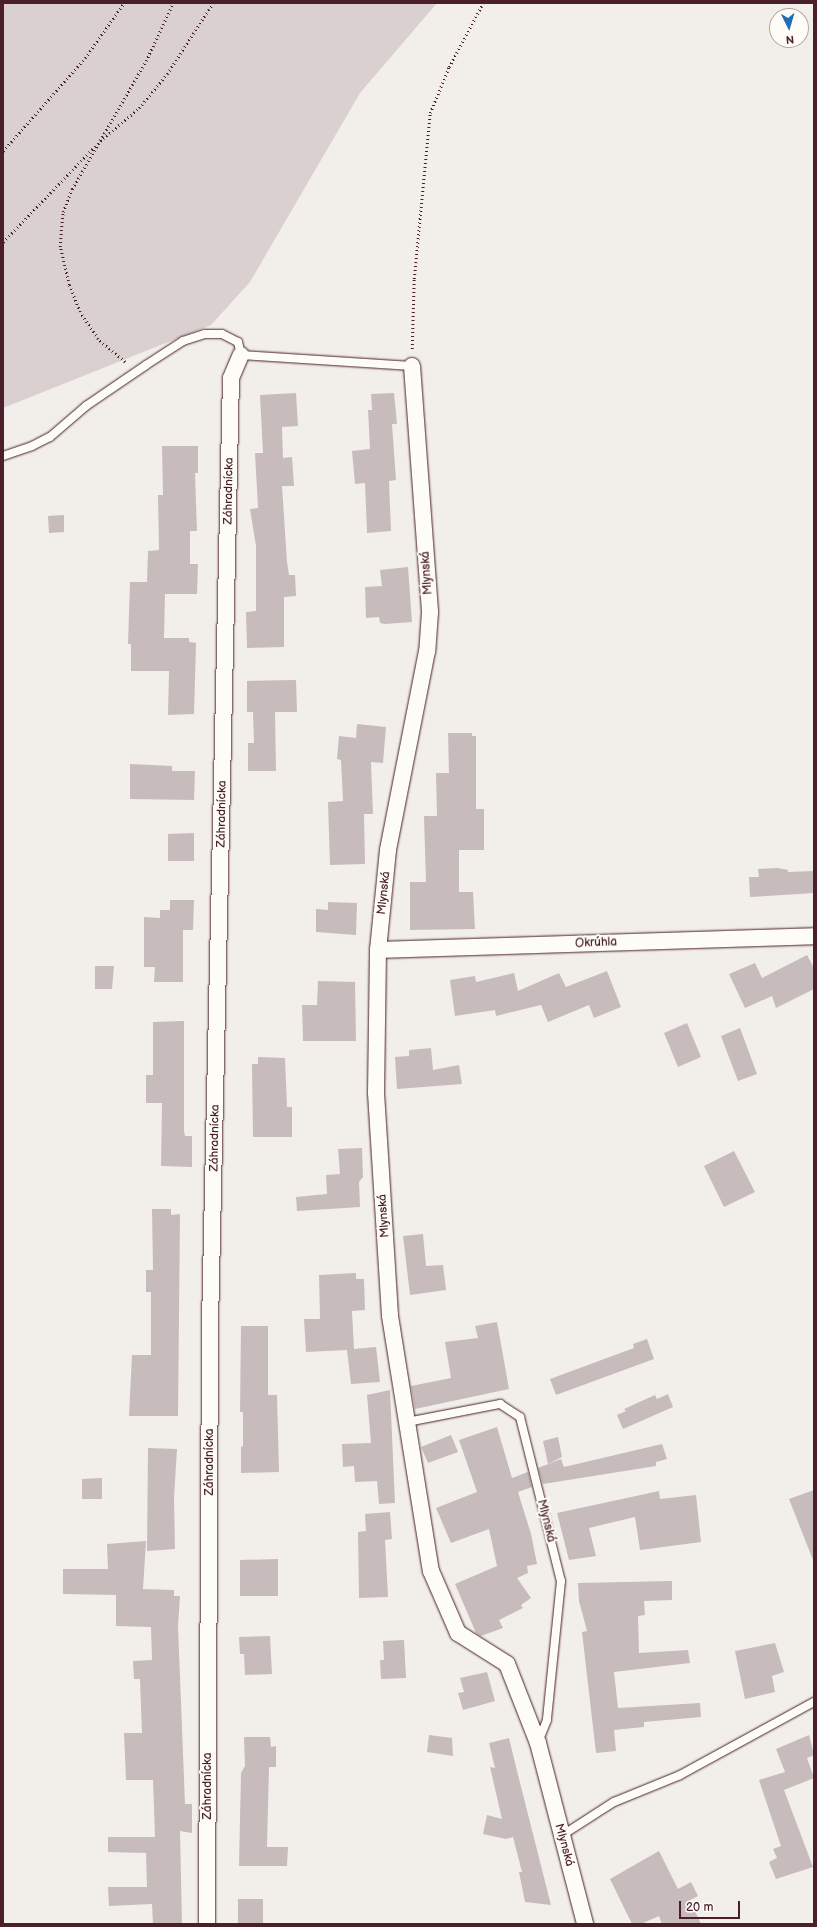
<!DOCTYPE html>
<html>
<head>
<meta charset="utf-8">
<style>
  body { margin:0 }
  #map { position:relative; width:817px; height:1927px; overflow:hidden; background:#f2efeb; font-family:"Balsamiq Sans",sans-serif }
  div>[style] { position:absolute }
  .green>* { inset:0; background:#d9d0cf }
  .building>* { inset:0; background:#c8bbbb }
  .path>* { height:2.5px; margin-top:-1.25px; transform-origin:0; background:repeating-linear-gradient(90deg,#4a1f2b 0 1px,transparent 0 4px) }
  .roads { filter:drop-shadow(0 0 1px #4a1f2b) drop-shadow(0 0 1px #4a1f2b) }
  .lane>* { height:8px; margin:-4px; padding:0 4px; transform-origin:4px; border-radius:4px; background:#fdfcf7 }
  .street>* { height:16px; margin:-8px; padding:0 8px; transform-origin:8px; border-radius:8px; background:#fdfcf7 }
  span { translate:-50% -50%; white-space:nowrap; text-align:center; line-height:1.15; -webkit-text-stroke:4px #fdfcf7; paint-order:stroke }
  .street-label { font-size:12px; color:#4a1f2b }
  .frame { position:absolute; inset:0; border:4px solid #4a1f2b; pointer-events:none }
  .north { position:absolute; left:769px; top:8px; width:40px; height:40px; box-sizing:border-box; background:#fdfcf7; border:1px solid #b5a4a5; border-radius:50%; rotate:175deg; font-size:11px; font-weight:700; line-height:16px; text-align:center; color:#4a1f2b }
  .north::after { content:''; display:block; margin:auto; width:14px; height:18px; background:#1f6fb2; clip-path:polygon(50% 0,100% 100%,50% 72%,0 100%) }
  .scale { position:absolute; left:679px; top:1901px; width:61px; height:18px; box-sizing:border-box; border:2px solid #4a1f2b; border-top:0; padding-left:5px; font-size:12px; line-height:14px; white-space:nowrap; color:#4a1f2b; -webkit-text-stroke:3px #fdfcf7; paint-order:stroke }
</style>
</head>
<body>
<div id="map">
  <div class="green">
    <i style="clip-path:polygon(3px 3px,437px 3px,360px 93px,250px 282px,211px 325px,3px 408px)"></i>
  </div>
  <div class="building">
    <i style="clip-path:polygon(296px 393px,298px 426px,282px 427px,283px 458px,292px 457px,294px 486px,282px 486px,287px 562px,289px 575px,295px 575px,296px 596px,284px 597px,284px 647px,247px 648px,246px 612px,256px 611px,256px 546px,250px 509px,258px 508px,255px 453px,263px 453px,260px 395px)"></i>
    <i style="clip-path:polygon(394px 393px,397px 424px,392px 424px,396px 480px,389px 481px,391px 531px,367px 533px,365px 483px,355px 484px,352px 451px,370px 449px,368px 410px,372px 410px,371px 394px)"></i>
    <i style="clip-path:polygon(162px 446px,198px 446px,198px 473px,195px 473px,197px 531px,190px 531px,190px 564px,198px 564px,197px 594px,165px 594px,164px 638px,189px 638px,189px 642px,196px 643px,194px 714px,168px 715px,169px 671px,131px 671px,131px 644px,128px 644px,130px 582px,147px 582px,148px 551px,159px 550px,158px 495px,163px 495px)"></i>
    <i style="clip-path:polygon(64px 515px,64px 532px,49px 533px,48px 516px)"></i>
    <i style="clip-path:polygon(408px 567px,412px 622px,385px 624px,380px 623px,379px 617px,366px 618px,365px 587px,382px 586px,380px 570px)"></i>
    <i style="clip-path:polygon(296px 680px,297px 712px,275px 712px,276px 771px,248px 771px,248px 743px,254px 743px,253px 712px,247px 712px,247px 681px)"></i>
    <i style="clip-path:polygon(357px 724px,386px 727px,383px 763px,371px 762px,373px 814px,364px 814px,365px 864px,330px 865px,328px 802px,343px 801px,341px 760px,337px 759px,339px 736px,356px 738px)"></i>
    <i style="clip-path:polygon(448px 733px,472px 733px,472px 736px,476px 736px,476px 809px,484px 809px,484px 850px,459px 850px,459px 892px,473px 892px,475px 929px,410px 930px,410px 882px,426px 882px,424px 816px,437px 816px,436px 773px,449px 773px)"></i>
    <i style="clip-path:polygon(130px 764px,172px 766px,172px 771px,195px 771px,194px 800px,130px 799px)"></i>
    <i style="clip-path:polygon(194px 833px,194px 861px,168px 861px,168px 834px)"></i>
    <i style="clip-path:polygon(778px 868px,788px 870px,788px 872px,814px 871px,814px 893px,750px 897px,749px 877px,759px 877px,758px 869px)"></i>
    <i style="clip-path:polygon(170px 900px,194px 900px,193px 930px,183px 930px,183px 982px,154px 982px,155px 967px,144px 967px,144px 917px,160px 918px,160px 910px,170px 910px)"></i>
    <i style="clip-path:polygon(328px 902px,357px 903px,356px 935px,316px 932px,316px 909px,328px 910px)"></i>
    <i style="clip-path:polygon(807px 955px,814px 968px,814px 989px,776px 1008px,772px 996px,745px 1008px,729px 974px,755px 963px,762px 978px)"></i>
    <i style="clip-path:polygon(95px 966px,114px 966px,112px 989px,95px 989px)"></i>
    <i style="clip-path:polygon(607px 971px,621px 1007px,594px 1018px,589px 1005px,548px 1022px,541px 1005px,496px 1016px,495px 1010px,455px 1016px,450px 980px,475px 976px,476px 982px,514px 973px,518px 991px,559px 973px,566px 987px)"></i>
    <i style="clip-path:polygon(318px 981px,355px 982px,356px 1041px,303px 1041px,302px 1005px,317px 1005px)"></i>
    <i style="clip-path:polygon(184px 1021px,184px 1131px,185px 1136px,192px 1136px,192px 1167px,161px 1166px,162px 1103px,146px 1103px,146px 1075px,153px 1075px,153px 1022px)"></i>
    <i style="clip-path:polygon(687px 1023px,701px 1057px,678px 1067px,664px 1033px)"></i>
    <i style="clip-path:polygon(740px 1028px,757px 1074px,738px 1081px,721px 1036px)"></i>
    <i style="clip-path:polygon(431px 1048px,433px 1070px,459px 1065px,462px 1084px,397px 1089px,395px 1057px,409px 1056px,409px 1050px)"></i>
    <i style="clip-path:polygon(258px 1057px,285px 1058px,287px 1107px,292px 1107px,292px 1137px,253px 1137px,252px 1064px,258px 1064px)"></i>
    <i style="clip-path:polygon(362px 1148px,363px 1177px,359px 1182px,360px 1207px,297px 1211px,296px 1197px,327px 1194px,326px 1175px,340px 1174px,338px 1149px)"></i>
    <i style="clip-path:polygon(734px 1151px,755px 1192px,724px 1207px,704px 1166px)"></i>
    <i style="clip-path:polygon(152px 1209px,171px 1209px,171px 1215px,180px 1214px,178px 1416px,129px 1416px,132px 1355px,151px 1355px,151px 1292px,146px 1292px,146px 1270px,153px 1270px)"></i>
    <i style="clip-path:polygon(423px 1234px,426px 1266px,443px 1265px,446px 1290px,410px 1295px,403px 1236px)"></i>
    <i style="clip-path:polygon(356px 1273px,356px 1279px,364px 1279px,365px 1310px,352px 1311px,354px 1349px,376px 1347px,380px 1382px,351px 1384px,347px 1350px,306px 1352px,304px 1319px,320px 1319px,319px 1275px)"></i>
    <i style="clip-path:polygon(497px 1322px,509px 1389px,415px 1409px,411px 1386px,451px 1378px,445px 1342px,478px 1338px,475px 1326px)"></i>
    <i style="clip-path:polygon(241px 1326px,268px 1326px,268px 1395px,277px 1395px,279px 1472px,241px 1473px,241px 1447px,243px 1446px,243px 1412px,240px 1412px)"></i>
    <i style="clip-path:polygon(647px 1339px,654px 1359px,556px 1395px,550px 1379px,634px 1348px,633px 1344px)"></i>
    <i style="clip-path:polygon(390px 1390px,395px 1503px,379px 1504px,377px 1481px,355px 1482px,354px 1466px,343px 1467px,342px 1444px,371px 1443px,367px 1395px)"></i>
    <i style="clip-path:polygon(668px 1394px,673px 1407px,623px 1429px,617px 1415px,626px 1411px,624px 1409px,655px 1395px,657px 1399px)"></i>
    <i style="clip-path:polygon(497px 1427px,512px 1478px,528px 1472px,532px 1487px,518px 1492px,531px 1534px,537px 1564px,527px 1566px,528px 1573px,517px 1578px,531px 1598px,521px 1605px,523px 1608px,499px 1620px,503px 1628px,481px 1636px,476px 1633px,455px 1584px,497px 1566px,489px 1529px,451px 1543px,436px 1508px,477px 1492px,459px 1440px)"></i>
    <i style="clip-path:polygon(451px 1435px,458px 1452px,428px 1463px,421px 1447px)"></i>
    <i style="clip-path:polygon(558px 1437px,562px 1457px,548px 1464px,543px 1441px)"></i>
    <i style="clip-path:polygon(662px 1444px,667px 1459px,656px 1462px,656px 1466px,543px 1484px,538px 1468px,561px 1459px,564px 1467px)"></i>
    <i style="clip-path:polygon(148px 1448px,177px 1449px,174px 1498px,175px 1549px,147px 1551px)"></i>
    <i style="clip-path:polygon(102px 1478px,102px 1499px,82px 1499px,82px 1479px)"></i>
    <i style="clip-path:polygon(814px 1490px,814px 1559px,813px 1560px,789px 1499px)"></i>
    <i style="clip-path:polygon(659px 1491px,660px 1499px,696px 1495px,701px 1542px,640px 1550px,635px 1517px,589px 1528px,596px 1556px,569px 1560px,557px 1513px)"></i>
    <i style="clip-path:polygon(390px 1512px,392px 1539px,385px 1540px,388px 1597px,359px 1598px,358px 1532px,366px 1531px,365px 1514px)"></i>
    <i style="clip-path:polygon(146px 1541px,143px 1589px,174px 1590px,174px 1596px,180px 1596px,178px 1626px,185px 1804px,192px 1804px,192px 1833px,180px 1831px,182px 1924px,153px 1924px,152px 1904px,109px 1906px,108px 1887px,147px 1887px,146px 1853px,108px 1852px,108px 1837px,155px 1837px,153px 1780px,126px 1780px,124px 1733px,142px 1733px,140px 1679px,134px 1679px,133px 1661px,152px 1660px,151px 1627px,116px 1626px,116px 1595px,63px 1594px,63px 1569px,108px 1569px,107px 1544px)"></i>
    <i style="clip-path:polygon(278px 1559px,278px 1596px,240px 1596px,240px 1560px)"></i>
    <i style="clip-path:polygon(672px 1581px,672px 1600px,644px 1601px,645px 1615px,638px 1616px,639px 1653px,688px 1650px,690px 1663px,614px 1672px,618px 1708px,700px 1703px,701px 1717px,644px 1722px,644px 1727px,614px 1730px,616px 1751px,596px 1753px,582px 1632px,587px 1631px,579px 1601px,578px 1583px)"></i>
    <i style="clip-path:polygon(270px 1636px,272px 1674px,245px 1675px,244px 1654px,240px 1654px,239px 1637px)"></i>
    <i style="clip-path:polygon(404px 1640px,406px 1678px,381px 1679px,380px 1660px,384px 1660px,383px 1641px)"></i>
    <i style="clip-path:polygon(775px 1643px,784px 1672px,772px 1676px,775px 1692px,745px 1699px,735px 1651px)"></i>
    <i style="clip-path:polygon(487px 1672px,495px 1701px,463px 1710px,458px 1693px,464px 1692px,460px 1678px)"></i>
    <i style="clip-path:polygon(429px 1735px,452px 1738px,453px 1756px,427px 1752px)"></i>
    <i style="clip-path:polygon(809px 1735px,814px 1755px,807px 1758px,814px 1778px,784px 1790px,813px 1867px,776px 1879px,769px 1862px,777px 1858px,773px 1849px,781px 1846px,759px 1780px,785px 1772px,776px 1749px)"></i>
    <i style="clip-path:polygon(244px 1737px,270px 1737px,271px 1747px,276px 1746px,276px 1767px,269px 1767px,267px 1847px,288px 1847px,287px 1866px,239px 1866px,241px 1773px,245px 1766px)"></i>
    <i style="clip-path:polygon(509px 1738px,517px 1771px,551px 1905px,525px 1902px,519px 1872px,522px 1872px,513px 1837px,506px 1839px,483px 1834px,487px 1815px,502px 1819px,490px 1767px,495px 1768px,489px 1743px)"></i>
    <i style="clip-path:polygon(659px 1851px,678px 1889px,691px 1882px,698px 1896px,690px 1900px,701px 1924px,662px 1924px,659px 1916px,641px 1924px,632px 1924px,610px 1879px)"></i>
    <i style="clip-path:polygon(238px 1899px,263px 1899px,263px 1924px,238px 1924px)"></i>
  </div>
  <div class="path">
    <i style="left:100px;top:141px;width:51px;rotate:-40.2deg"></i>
    <i style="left:139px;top:108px;width:44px;rotate:-50.5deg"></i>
    <i style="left:167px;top:74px;width:85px;rotate:-57.1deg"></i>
    <i style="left:3px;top:151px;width:124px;rotate:-48.6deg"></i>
    <i style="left:85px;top:58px;width:67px;rotate:-54.7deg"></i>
    <i style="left:3px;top:242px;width:133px;rotate:-46.2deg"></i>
    <i style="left:412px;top:349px;width:70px;rotate:-88.4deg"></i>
    <i style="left:414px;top:279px;width:167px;rotate:-84.5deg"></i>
    <i style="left:430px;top:113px;width:50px;rotate:-67.6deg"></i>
    <i style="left:449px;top:67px;width:72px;rotate:-62deg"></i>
    <i style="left:125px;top:362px;width:35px;rotate:-140deg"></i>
    <i style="left:98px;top:339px;width:32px;rotate:-124deg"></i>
    <i style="left:80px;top:312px;width:29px;rotate:-112deg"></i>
    <i style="left:69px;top:285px;width:39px;rotate:-103deg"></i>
    <i style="left:60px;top:247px;width:16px;rotate:-86deg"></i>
    <i style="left:61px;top:231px;width:19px;rotate:-84deg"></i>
    <i style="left:63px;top:212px;width:25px;rotate:-69deg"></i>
    <i style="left:72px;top:189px;width:148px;rotate:-60deg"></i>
    <i style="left:146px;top:61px;width:64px;rotate:-65deg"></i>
  </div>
  <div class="roads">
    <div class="lane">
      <i style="left:3px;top:456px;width:31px;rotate:-19deg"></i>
      <i style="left:32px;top:446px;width:20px;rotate:-27deg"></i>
      <i style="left:50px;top:437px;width:48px;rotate:-40.7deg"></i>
      <i style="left:86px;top:406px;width:73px;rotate:-34.3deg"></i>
      <i style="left:146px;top:365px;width:44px;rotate:-33deg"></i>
      <i style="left:183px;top:341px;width:23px;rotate:-18deg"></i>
      <i style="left:205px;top:334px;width:17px"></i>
      <i style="left:222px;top:334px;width:18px;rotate:27deg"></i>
      <i style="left:238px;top:342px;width:13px;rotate:77deg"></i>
      <i style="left:241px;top:355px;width:171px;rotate:3.7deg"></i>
      <i style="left:407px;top:1422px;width:95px;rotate:-11deg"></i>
      <i style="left:500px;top:1404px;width:24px;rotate:33deg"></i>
      <i style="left:520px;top:1417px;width:169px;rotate:76deg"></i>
      <i style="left:561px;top:1581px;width:140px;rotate:95.8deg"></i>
      <i style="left:547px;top:1720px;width:24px;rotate:112deg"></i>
      <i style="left:561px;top:1836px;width:63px;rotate:-32.7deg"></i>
      <i style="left:614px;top:1802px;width:71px;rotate:-22.2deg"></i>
      <i style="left:680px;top:1775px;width:153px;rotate:-28.6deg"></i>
    </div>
    <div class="street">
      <i style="left:412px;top:366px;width:247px;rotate:85.8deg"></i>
      <i style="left:430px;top:612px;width:39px;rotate:94deg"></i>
      <i style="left:427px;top:651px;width:203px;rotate:101.1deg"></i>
      <i style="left:388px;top:850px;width:100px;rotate:95.7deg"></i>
      <i style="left:378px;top:950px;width:143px;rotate:90.8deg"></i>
      <i style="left:376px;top:1093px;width:223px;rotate:86.4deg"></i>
      <i style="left:390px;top:1316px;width:258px;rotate:80.9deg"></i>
      <i style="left:431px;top:1571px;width:68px;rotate:66.5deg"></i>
      <i style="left:458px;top:1633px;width:58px;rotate:32.3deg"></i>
      <i style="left:507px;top:1664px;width:85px;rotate:68.6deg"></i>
      <i style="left:538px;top:1743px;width:187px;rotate:75.4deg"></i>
      <i style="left:378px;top:950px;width:436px;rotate:-1.8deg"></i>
      <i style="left:207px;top:1924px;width:600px;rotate:-89.71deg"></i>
      <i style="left:210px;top:1324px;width:946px;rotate:-88.73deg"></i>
      <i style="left:231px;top:378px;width:25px;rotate:-67deg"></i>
    </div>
  </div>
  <div class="street-label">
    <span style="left:229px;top:491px;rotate:-89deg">Záhradnícka</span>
    <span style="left:427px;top:573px;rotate:-94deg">Mlynská</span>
    <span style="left:222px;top:814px;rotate:-89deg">Záhradnícka</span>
    <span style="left:384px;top:893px;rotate:-84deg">Mlynská</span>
    <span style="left:596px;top:943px;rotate:-2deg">Okrúhla</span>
    <span style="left:215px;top:1138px;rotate:-89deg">Záhradnícka</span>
    <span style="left:384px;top:1216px;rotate:-94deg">Mlynská</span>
    <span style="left:210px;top:1462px;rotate:-90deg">Záhradnícka</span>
    <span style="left:546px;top:1521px;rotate:76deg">Mlynská</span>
    <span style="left:208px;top:1786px;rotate:-90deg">Záhradnícka</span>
    <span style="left:564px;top:1845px;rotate:75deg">Mlynská</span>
  </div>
  <div class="frame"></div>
  <div class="north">N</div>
  <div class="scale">20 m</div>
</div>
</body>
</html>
